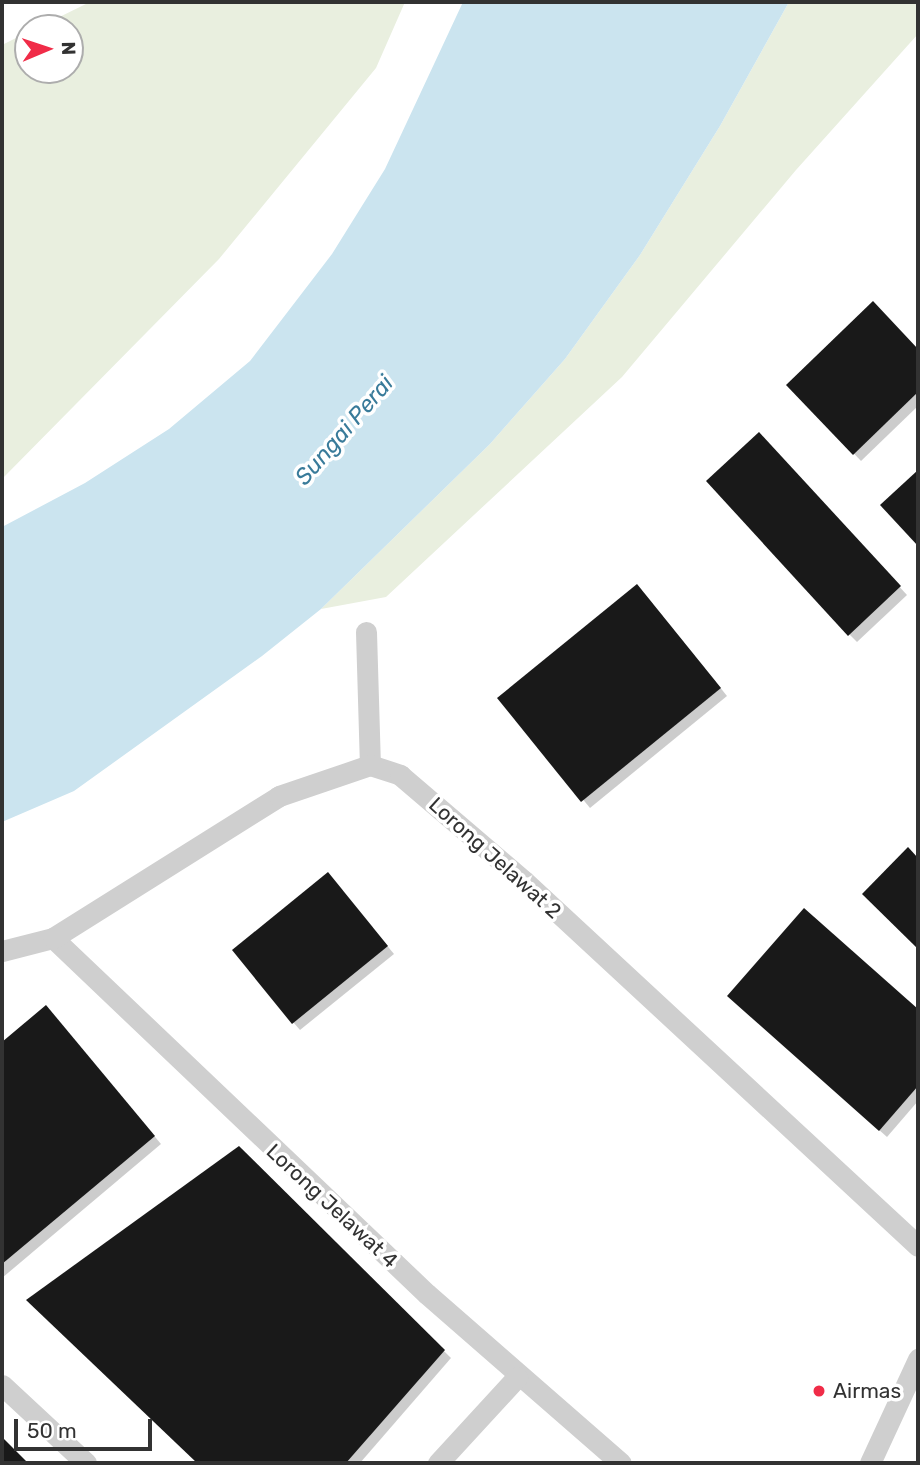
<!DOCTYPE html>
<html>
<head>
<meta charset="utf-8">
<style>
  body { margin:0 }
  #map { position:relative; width:920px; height:1465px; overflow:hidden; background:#fff; font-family:Rubik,sans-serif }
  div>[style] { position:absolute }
  .green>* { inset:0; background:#e9efdf }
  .water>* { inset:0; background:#cbe4ef }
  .shadow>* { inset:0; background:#0003 }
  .building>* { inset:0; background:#191919 }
  .minor>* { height:21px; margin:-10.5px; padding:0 10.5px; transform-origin:10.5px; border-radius:10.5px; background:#cfcfcf }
  .dots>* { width:19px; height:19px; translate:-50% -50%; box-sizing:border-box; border:4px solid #fff; border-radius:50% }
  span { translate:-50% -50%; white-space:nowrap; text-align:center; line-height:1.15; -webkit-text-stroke:7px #fff; paint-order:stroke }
  .street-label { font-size:21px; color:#323232 }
  .poi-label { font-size:21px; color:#323232 }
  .left { translate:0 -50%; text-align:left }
  .water-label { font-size:23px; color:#397b9a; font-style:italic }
  .frame { position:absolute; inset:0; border:4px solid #323232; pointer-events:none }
  .north { position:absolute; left:14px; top:14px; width:70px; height:70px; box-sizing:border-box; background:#fff; border:2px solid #adadad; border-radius:50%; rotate:88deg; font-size:19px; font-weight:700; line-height:28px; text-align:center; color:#323232 }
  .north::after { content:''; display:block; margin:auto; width:24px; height:32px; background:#f02c48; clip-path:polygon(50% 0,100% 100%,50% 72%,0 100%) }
  .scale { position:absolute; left:14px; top:1419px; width:138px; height:32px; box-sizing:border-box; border:4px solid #323232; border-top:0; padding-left:9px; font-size:21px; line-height:24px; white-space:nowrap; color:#323232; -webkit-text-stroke:5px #fff; paint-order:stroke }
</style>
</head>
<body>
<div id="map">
  <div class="green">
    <i style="clip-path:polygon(90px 2px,405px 2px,376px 68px,219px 259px,2px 479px,2px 45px,28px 32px,28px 70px,70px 70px,70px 28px,37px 28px)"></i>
    <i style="clip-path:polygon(789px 2px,918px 2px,918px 34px,796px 170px,622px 377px,386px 597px,321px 609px,490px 444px,565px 359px,640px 255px,720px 126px)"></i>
  </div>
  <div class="water">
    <i style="clip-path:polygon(463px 2px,789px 2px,720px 126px,640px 255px,565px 359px,490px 444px,321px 609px,262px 656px,74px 791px,2px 822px,2px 527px,85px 483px,169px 429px,250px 361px,332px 254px,385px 169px)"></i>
  </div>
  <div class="shadow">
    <i style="clip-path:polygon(873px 304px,918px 351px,918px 406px,861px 461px,789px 385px)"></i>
    <i style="clip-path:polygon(767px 442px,907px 595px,857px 642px,849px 634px)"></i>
    <i style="clip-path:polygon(644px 593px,727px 696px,590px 808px,500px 698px)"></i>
    <i style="clip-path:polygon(328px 874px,394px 954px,300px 1030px,293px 1022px)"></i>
    <i style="clip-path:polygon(804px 910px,918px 1012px,918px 1101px,887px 1137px,736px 1003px)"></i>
    <i style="clip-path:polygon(46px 1007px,161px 1144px,2px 1278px,2px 1045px)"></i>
    <i style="clip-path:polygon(238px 1148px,451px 1358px,360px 1463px,199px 1463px,29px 1300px)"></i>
  </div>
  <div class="building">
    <i style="clip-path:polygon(873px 301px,918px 349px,918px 392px,853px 455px,786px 385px)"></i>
    <i style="clip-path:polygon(759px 432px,901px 586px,848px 636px,706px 481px)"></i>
    <i style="clip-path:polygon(918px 470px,918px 546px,880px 505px)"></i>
    <i style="clip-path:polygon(637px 584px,721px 688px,581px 802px,497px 698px)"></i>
    <i style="clip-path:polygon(908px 847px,918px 858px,918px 949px,862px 894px)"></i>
    <i style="clip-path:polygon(328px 872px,388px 946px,292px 1024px,232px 950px)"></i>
    <i style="clip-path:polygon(804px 908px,918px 1009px,918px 1086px,879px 1131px,727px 996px)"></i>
    <i style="clip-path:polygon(46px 1005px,155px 1136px,2px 1264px,2px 1042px)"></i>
    <i style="clip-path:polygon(239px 1146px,445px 1350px,346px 1463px,197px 1463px,26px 1300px)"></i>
    <i style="clip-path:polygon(2px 1437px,28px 1463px,2px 1463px)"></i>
  </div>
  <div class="minor">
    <i style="left:366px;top:632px;width:133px;rotate:88.3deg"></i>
    <i style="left:53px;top:938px;width:516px;rotate:43.59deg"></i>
    <i style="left:427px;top:1294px;width:257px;rotate:41.1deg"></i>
    <i style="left:2px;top:951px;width:53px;rotate:-14.3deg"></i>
    <i style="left:53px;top:938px;width:267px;rotate:-32.1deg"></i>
    <i style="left:279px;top:796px;width:96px;rotate:-18.8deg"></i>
    <i style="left:370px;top:765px;width:32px;rotate:18deg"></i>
    <i style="left:400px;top:775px;width:163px;rotate:40.5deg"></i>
    <i style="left:524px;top:881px;width:537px;rotate:42.81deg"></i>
    <i style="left:2px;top:1385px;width:115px;rotate:42.9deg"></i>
    <i style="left:438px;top:1463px;width:117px;rotate:-47.4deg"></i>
    <i style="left:870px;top:1463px;width:115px;rotate:-65.2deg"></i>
  </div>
  <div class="dots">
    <i style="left:819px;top:1391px;background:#f02c48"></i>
  </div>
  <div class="street-label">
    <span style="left:495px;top:858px;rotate:42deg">Lorong Jelawat 2</span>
    <span style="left:332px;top:1206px;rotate:43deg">Lorong Jelawat 4</span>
  </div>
  <div class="poi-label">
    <span class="left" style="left:833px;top:1391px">Airmas</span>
  </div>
  <div class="water-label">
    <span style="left:344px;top:430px;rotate:-49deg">Sungai Perai</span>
  </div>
  <div class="frame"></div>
  <div class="north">N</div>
  <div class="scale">50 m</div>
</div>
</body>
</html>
